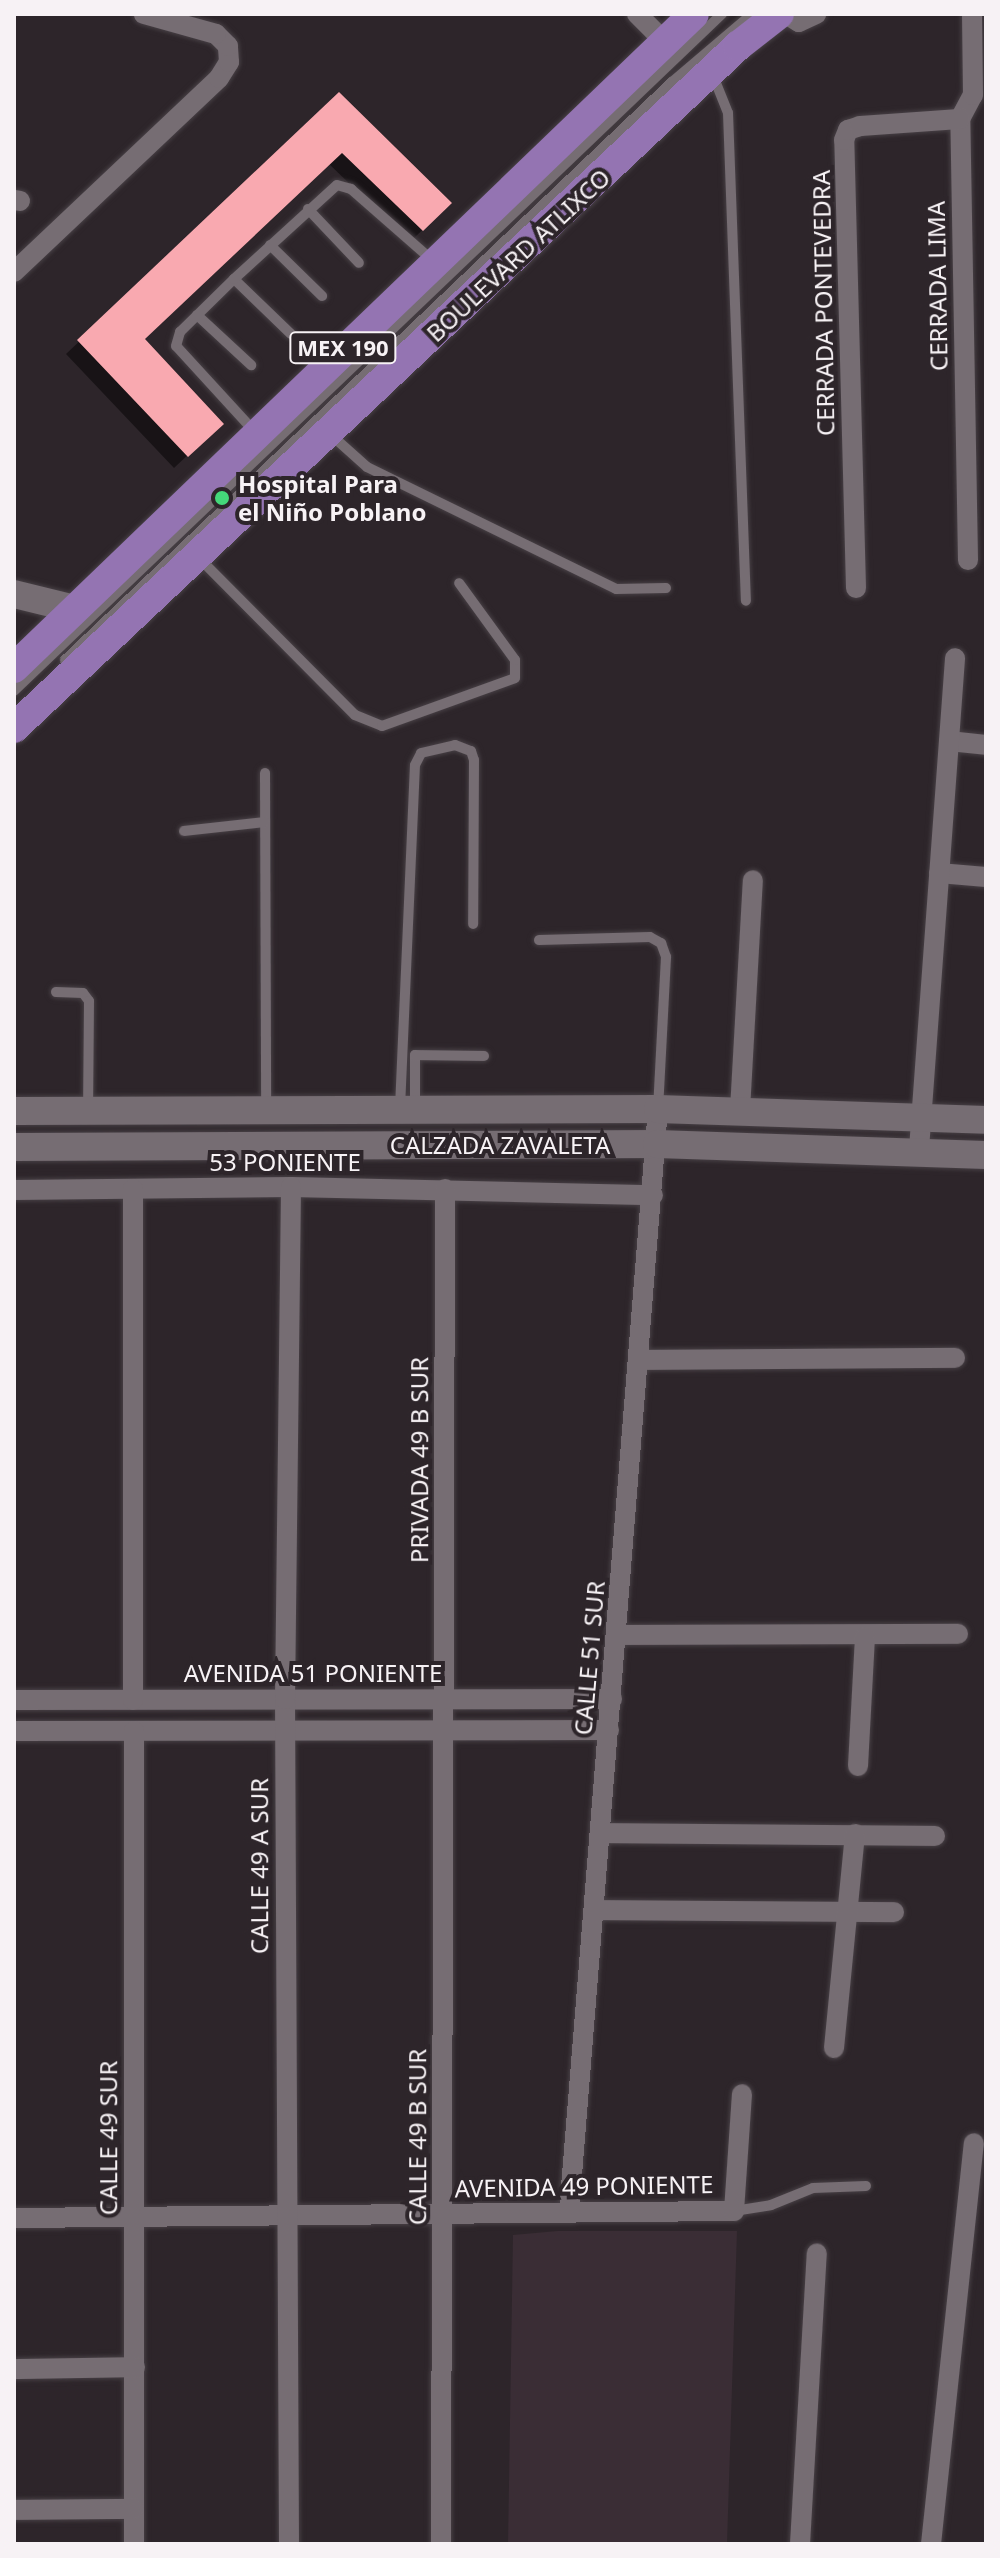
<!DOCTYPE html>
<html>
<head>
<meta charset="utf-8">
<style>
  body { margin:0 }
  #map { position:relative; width:1000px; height:2558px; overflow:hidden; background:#2d252a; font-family:"Noto Sans",sans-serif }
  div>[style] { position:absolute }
  .built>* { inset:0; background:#3a2d35 }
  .shadow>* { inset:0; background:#0007 }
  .building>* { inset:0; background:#f9a9b0 }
  .roads { filter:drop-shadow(0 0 2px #474045) drop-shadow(0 0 2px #474045) }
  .lane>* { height:10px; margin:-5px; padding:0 5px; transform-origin:5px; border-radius:5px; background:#766d73 }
  .street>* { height:20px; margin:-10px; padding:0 10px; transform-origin:10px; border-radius:10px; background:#766d73 }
  .secondary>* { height:28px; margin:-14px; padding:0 14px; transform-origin:14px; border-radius:14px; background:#766d73 }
  .primary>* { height:30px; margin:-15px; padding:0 15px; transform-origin:15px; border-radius:15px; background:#9474b2 }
  .dots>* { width:22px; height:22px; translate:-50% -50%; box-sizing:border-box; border:4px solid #2d252a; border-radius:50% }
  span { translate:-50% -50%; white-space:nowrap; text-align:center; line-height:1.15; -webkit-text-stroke:8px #2d252a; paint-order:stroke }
  .shield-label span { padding:2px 6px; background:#2d252a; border:2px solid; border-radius:6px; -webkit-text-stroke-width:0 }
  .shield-label { font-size:22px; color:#f7f2f5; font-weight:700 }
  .street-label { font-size:24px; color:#f7f2f5 }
  .poi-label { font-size:24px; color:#f7f2f5; font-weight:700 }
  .left { translate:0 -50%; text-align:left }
  .frame { position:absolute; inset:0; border:16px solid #f7f2f5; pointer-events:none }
</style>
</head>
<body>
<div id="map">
  <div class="built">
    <i style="clip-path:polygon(558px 2231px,737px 2231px,727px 2544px,508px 2544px,513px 2235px)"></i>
  </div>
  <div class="shadow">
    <i style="clip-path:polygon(339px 95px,450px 203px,410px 242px,328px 163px,142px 339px,209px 435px,174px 468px,66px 354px)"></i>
  </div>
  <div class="building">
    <i style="clip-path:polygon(339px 92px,452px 203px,423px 231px,342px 153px,145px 339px,224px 424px,188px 457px,77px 340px)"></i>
  </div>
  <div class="roads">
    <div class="lane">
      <i style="left:712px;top:73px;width:43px;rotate:68.2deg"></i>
      <i style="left:728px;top:113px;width:488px;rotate:87.9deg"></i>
      <i style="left:308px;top:209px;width:74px;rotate:46.6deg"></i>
      <i style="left:270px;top:245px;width:73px;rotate:44.4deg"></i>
      <i style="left:234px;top:279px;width:79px;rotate:44deg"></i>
      <i style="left:197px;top:315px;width:74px;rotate:42.8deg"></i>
      <i style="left:254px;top:431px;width:115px;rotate:-132.5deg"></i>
      <i style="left:176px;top:346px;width:15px;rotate:-74deg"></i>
      <i style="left:180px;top:332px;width:76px;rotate:-44.5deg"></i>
      <i style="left:234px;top:279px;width:139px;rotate:-42.4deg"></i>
      <i style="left:337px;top:185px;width:15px;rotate:16deg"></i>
      <i style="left:351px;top:189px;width:108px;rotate:41.2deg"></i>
      <i style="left:329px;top:433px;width:51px;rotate:41.8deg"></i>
      <i style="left:367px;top:467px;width:277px;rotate:26.1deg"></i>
      <i style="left:616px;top:589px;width:50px;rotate:-1.1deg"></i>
      <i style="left:200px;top:559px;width:220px;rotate:45.2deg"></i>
      <i style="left:355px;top:715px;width:29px;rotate:22deg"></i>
      <i style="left:382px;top:726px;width:141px;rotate:-19.8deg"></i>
      <i style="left:515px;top:678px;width:18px;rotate:-90deg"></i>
      <i style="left:515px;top:660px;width:95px;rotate:-126deg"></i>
      <i style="left:65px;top:660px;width:838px;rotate:-43.6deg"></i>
      <i style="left:672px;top:82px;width:105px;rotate:-40.4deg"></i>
      <i style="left:14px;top:691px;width:980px;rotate:-43.72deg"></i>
      <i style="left:265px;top:773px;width:334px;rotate:89.8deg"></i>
      <i style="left:184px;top:831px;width:81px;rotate:-6.3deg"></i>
      <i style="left:539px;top:940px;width:111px;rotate:-1.5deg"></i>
      <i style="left:650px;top:937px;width:13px;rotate:29deg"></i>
      <i style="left:661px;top:943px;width:15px;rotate:70deg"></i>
      <i style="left:666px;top:957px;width:152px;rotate:93deg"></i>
      <i style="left:56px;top:992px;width:27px;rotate:2deg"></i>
      <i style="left:83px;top:993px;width:10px;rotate:53deg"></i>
      <i style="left:89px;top:1001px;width:109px;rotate:90.5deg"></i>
      <i style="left:400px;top:1108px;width:343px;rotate:-87.5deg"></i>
      <i style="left:415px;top:765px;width:13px;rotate:-63deg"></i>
      <i style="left:421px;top:753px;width:35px;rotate:-13deg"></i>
      <i style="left:455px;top:745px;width:17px;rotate:21deg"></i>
      <i style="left:471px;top:751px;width:9px;rotate:72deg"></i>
      <i style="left:474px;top:760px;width:164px;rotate:90.3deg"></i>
      <i style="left:415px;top:1108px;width:53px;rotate:-90deg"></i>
      <i style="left:415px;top:1055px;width:69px;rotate:0.8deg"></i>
      <i style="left:734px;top:2211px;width:37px;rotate:-9deg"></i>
      <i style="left:771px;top:2205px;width:45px;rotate:-22deg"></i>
      <i style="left:813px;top:2188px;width:53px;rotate:-2.2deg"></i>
    </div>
    <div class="street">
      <i style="left:637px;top:14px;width:38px;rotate:45deg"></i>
      <i style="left:786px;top:14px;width:15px;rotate:32deg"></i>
      <i style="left:799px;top:22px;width:19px;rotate:-25deg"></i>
      <i style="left:14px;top:200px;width:6px;rotate:9deg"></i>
      <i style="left:14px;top:272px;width:282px;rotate:-43.4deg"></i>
      <i style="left:219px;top:78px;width:19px;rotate:-58deg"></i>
      <i style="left:229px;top:62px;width:16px;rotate:-94deg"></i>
      <i style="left:228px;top:46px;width:17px;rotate:-135deg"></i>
      <i style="left:216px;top:34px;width:75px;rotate:-164.5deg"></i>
      <i style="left:968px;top:560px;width:441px;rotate:-91deg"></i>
      <i style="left:960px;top:119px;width:27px;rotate:-62deg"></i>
      <i style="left:973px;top:95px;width:81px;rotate:-90.7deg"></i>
      <i style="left:856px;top:588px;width:448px;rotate:-91.5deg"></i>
      <i style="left:844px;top:140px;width:11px;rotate:-68deg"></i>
      <i style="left:848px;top:130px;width:13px;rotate:-18deg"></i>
      <i style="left:860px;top:126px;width:100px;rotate:-4deg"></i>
      <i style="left:949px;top:741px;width:37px;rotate:6deg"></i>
      <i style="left:939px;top:873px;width:47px;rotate:4.9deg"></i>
      <i style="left:740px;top:1110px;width:230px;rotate:-86.8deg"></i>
      <i style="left:919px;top:1149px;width:492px;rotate:-85.8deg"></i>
      <i style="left:14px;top:1190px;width:277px;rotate:-0.6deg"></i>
      <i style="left:291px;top:1187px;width:362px;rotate:1.3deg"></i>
      <i style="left:640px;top:1360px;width:315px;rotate:-0.4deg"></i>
      <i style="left:617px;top:1635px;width:341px;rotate:-0.2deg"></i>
      <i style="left:14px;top:1700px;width:598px;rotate:-0.1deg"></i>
      <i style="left:133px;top:1700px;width:511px;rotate:-90deg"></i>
      <i style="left:14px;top:1731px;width:595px;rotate:-0.1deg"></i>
      <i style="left:134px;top:1731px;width:813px;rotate:90deg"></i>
      <i style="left:858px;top:1766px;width:129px;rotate:-86.9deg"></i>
      <i style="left:600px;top:1833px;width:335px;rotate:0.5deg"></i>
      <i style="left:594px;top:1910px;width:300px;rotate:0.4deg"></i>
      <i style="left:834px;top:2048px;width:215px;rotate:-84.4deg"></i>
      <i style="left:569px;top:2212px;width:1107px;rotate:-85.39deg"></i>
      <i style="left:14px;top:2218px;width:720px;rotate:-0.56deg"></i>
      <i style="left:734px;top:2211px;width:117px;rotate:-86.1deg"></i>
      <i style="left:14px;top:2369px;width:121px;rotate:-0.9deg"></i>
      <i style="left:14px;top:2510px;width:120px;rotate:-0.5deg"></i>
      <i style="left:289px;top:2544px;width:845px;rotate:-90.27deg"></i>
      <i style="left:285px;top:1699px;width:512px;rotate:-89.33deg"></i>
      <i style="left:441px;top:2544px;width:1355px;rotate:-89.83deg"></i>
      <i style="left:800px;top:2544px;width:291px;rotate:-86.7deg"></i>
      <i style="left:931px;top:2544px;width:403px;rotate:-83.9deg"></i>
    </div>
    <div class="secondary">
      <i style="left:14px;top:594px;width:63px;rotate:13.8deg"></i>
      <i style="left:14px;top:1111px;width:644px;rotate:-0.18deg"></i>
      <i style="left:658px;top:1109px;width:328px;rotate:1.9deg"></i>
      <i style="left:14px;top:1147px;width:643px;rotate:-0.27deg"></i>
      <i style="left:657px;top:1144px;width:329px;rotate:1.9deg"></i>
    </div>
    <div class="primary">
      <i style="left:14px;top:668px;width:943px;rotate:-43.88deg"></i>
      <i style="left:14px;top:728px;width:995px;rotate:-43.29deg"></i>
      <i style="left:738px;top:46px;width:52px;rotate:-38deg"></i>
    </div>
  </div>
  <div class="dots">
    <i style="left:222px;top:498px;background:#44d77a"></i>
  </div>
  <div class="shield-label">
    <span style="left:343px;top:348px">MEX 190</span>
  </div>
  <div class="street-label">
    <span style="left:518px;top:255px;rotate:-43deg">BOULEVARD ATLIXCO</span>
    <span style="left:937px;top:286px;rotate:-91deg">CERRADA LIMA</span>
    <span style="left:823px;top:303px;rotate:-91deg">CERRADA PONTEVEDRA</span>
    <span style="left:500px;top:1145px">CALZADA ZAVALETA</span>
    <span style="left:285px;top:1162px">53 PONIENTE</span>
    <span style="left:419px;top:1460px;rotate:-90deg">PRIVADA 49 B SUR</span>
    <span style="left:589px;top:1658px;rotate:-85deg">CALLE 51 SUR</span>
    <span style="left:313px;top:1673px">AVENIDA 51 PONIENTE</span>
    <span style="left:259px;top:1866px;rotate:-90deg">CALLE 49 A SUR</span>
    <span style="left:417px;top:2137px;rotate:-90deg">CALLE 49 B SUR</span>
    <span style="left:108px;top:2138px;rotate:-90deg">CALLE 49 SUR</span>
    <span style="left:584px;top:2186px;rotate:-1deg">AVENIDA 49 PONIENTE</span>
  </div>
  <div class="poi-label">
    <span class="left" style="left:238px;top:498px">Hospital Para<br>el Niño Poblano</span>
  </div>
  <div class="frame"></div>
</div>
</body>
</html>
